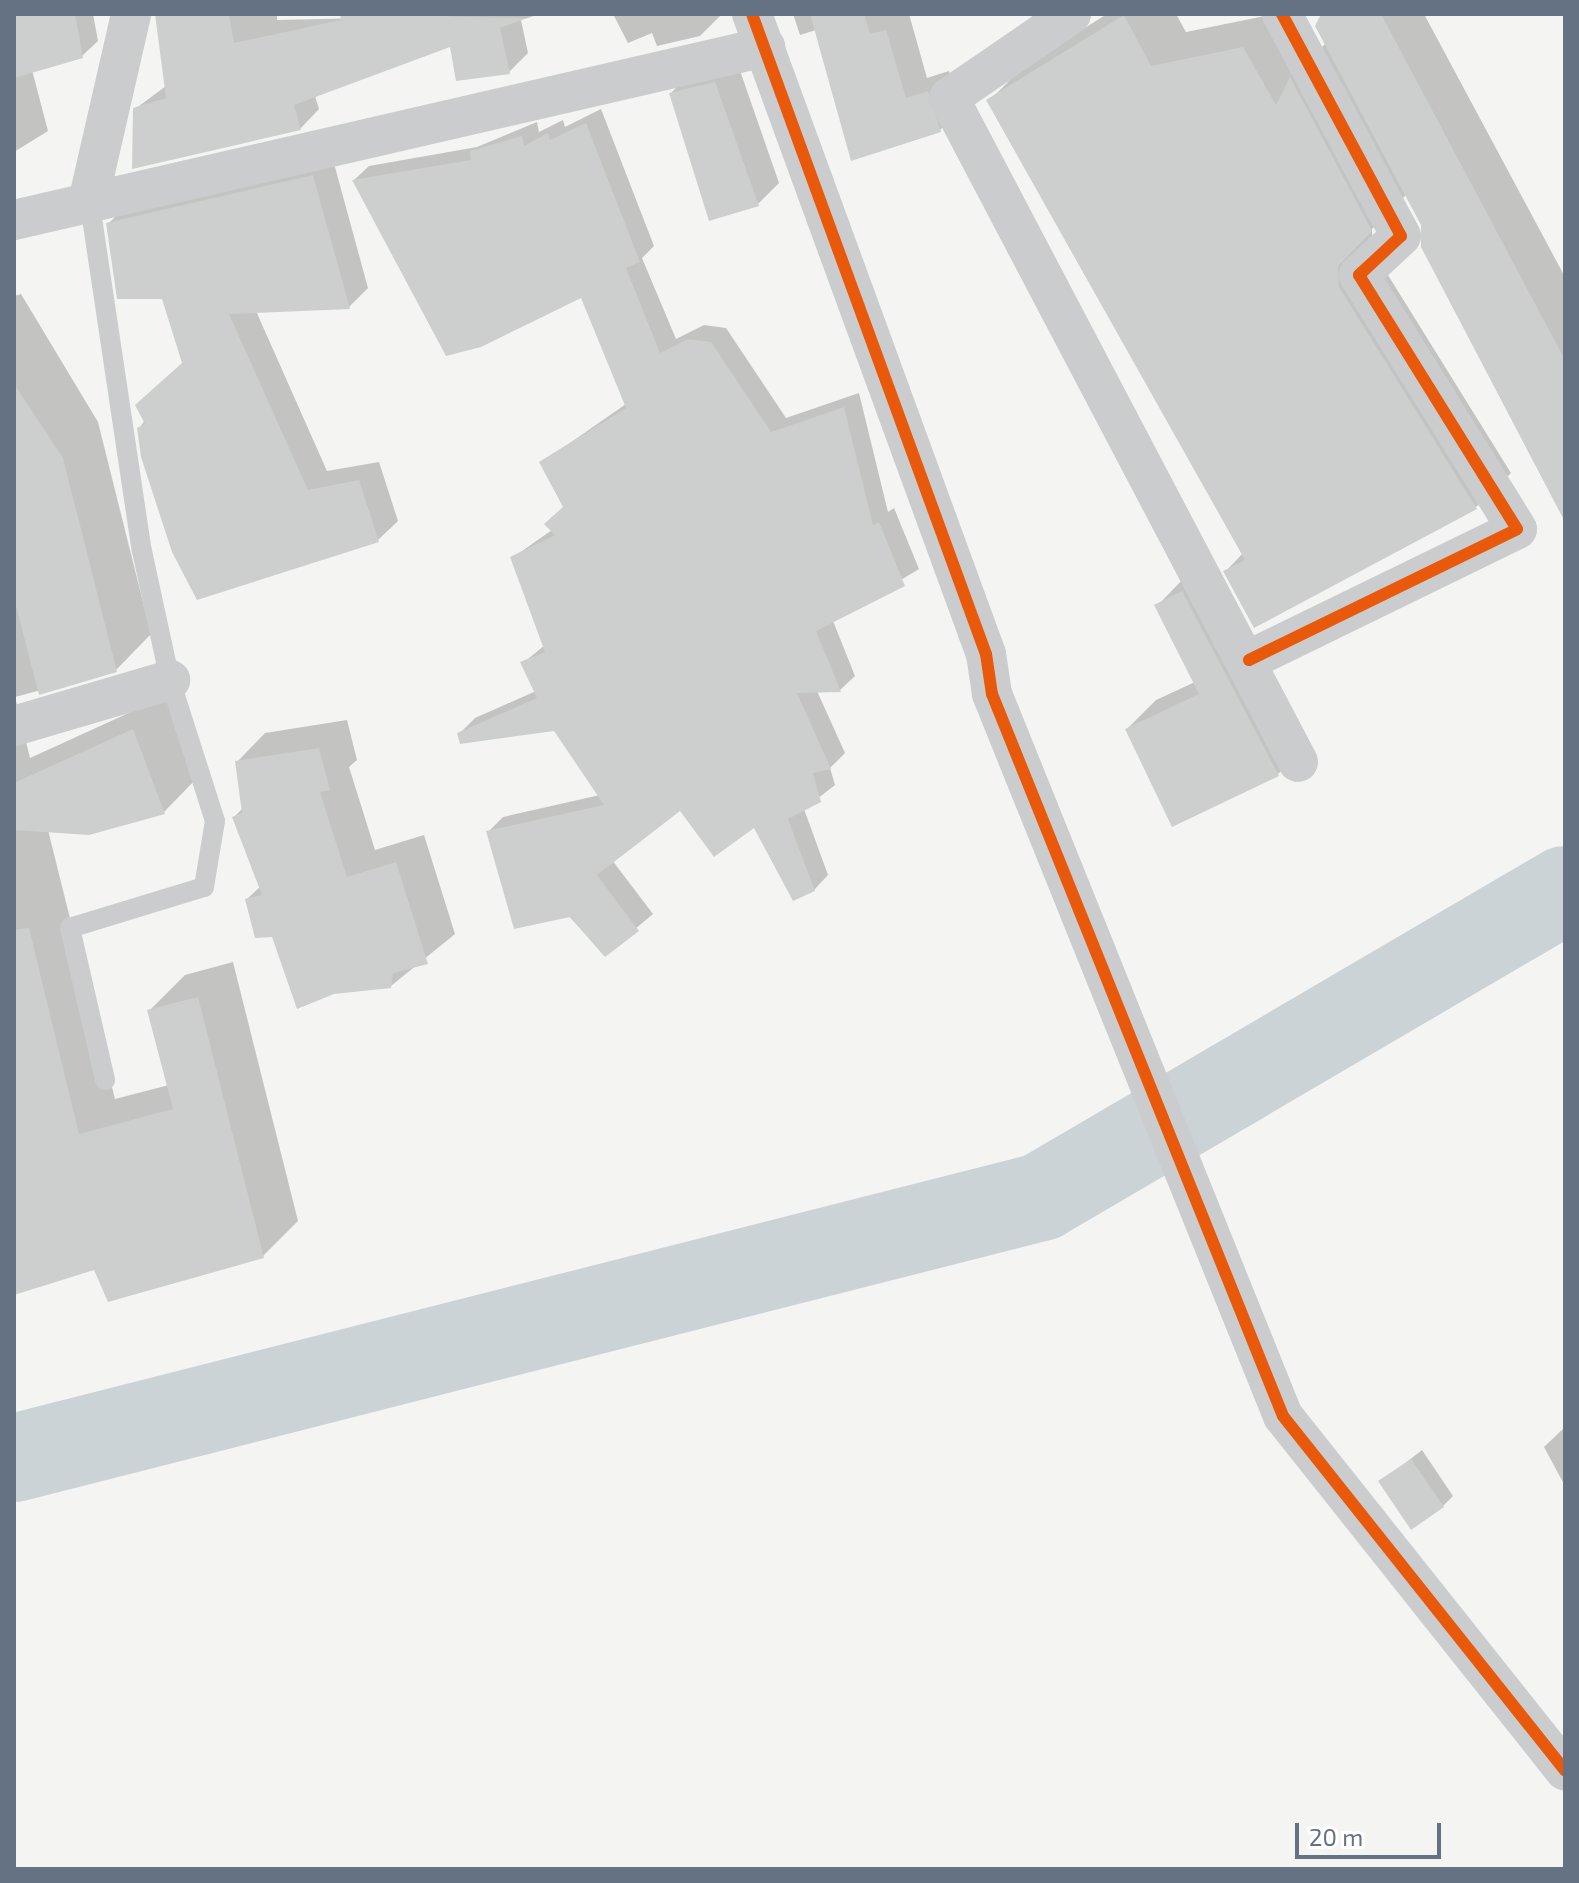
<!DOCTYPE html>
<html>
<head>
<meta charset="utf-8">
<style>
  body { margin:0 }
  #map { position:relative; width:1579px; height:1883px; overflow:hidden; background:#f4f4f2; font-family:"Exo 2",sans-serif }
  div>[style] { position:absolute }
  .shadow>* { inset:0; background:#0003 }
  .river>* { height:88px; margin:-44px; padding:0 44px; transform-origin:44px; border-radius:44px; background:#ccd3d6 }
  .building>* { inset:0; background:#cdcece }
  .lane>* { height:20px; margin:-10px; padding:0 10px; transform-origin:10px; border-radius:10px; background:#cbcccd }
  .street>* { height:40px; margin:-20px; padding:0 20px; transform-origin:20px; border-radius:20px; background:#cbcccd }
  .cycleway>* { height:12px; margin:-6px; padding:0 6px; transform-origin:6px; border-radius:6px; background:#e8590c }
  span { translate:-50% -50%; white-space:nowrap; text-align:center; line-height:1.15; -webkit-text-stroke:8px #fff; paint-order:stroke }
  .frame { position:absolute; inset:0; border:16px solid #647283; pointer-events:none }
  .scale { position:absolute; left:1295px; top:1823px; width:146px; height:36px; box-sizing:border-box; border:4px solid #647283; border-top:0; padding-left:10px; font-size:24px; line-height:28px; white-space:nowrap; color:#647283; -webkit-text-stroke:6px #fff; paint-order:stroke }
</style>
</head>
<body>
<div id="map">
  <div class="shadow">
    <i style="clip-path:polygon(14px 14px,93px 14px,98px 41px,82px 56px,32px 70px,48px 131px,14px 152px)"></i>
    <i style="clip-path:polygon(157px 14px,277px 14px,277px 20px,540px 14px,521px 20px,528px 53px,509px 72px,452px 44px,315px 96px,319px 109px,300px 129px,135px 109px,166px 86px)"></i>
    <i style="clip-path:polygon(613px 14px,720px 14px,721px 15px,700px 36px,657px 46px,652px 33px,628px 43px)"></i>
    <i style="clip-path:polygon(793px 14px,909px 14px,927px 78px,949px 71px,961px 109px,940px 130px,816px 30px,800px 35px)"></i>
    <i style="clip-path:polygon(1107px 14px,1176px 14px,1186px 32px,1274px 14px,1306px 63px,1326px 43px,1323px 14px,1424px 14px,1565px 277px,1565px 457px,1407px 194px,1372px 229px,1373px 251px,1511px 473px,1476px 507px,1254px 625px,1226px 571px,1243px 553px,989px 101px,1024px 66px)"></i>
    <i style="clip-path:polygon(737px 62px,779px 183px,758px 204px,671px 93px,692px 72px)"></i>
    <i style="clip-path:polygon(601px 109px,654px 246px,642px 258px,676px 339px,704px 325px,726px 328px,786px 418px,859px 393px,888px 512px,894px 508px,919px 569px,833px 621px,855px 676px,840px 690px,817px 691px,845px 753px,830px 768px,835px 785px,804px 809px,828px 875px,814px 890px,755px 825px,681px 808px,612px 860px,653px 914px,605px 954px,488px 832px,503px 817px,600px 795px,555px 729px,460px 733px,475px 718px,536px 691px,523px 663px,545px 645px,512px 558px,552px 530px,565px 507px,541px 463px,626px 404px,582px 295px,354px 180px,369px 166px,477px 147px,537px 122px,539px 132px,563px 120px,565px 127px)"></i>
    <i style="clip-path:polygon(332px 156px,368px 288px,349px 307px,256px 311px,327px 471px,379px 462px,398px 521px,378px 540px,139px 429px,183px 362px,164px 297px,108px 224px,128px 204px)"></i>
    <i style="clip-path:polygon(21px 294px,98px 422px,151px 634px,116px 670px,15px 697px,30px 758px,168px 695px,199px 776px,164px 812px,48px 830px,115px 1099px,169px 1085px,149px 1011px,185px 975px,233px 962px,298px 1221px,263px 1256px,96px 1267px,14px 1293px,14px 296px)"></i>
    <i style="clip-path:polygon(1186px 576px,1307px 745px,1278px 774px,1127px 729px,1156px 700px,1195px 682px,1157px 606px)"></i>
    <i style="clip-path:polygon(347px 720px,357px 760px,349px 767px,375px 850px,424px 835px,455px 934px,391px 986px,273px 935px,247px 899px,261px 886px,234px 817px,243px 808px,237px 762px,265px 733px)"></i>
    <i style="clip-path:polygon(1565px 1427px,1565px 1486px,1544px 1447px)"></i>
    <i style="clip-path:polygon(1422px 1450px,1453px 1496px,1443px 1506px,1381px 1482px)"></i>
  </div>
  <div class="river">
    <i style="left:14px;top:1458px;width:1060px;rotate:-14.26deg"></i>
    <i style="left:1041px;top:1197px;width:607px;rotate:-30.37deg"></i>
  </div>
  <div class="building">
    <i style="clip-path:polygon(14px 14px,75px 14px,83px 58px,14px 78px)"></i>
    <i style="clip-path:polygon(155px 14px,229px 14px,234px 43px,341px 20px,340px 14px,527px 18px,500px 28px,510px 74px,456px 81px,450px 47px,294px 105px,301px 130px,132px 169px,133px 108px,166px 98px)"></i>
    <i style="clip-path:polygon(810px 14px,864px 14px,870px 34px,886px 30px,906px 98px,928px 91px,941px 132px,851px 161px)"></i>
    <i style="clip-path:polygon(1321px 14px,1381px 14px,1565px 360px,1565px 522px,1421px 247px,1421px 225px,1315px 26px)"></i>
    <i style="clip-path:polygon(1124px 15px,1151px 66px,1243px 47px,1276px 105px,1290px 77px,1372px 231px,1338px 266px,1339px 287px,1477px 509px,1254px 628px,1223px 571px,1245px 560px,986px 100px)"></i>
    <i style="clip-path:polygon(715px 82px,759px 206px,709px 221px,669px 93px)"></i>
    <i style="clip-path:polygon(586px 123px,640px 262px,626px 268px,660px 353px,688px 339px,711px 342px,771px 432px,844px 407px,873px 525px,879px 522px,905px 586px,816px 631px,841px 692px,797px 693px,831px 769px,813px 773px,821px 802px,788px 819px,815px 891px,793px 901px,754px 828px,714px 857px,680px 811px,597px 875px,639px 931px,605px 957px,570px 917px,514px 929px,486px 831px,604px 805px,554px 731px,460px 744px,457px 733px,537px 698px,520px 662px,545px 652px,510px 557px,555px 535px,544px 524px,563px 507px,539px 462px,626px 408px,581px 298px,481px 347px,446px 356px,352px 180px,471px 160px,470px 151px,522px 136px,524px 146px,548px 133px,550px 140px)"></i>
    <i style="clip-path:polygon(313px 175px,350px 309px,229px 314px,308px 490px,359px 480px,379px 542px,197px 600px,172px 552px,141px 457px,137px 428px,145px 424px,135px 405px,182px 363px,162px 299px,117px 299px,106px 223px)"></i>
    <i style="clip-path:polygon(14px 384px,63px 458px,117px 672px,39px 695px,14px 598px)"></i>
    <i style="clip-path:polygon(1182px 591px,1279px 776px,1172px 827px,1125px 729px,1199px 694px,1154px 605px)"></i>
    <i style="clip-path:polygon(133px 729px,165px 814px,89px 835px,14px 830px,14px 783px)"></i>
    <i style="clip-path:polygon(319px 748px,330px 790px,320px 792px,347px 877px,396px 862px,428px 964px,393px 973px,391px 988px,334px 994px,297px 1009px,272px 937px,255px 938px,245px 899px,262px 895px,232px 817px,242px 813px,235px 761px)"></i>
    <i style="clip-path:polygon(29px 928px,79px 1134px,173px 1109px,147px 1010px,198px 997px,264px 1258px,108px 1302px,94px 1270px,14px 1295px,14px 930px)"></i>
    <i style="clip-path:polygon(1411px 1459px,1444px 1507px,1411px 1530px,1378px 1481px)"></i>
  </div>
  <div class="lane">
    <i style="left:89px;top:198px;width:357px;rotate:81.5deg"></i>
    <i style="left:142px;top:551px;width:132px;rotate:77.8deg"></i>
    <i style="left:170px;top:680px;width:148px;rotate:72.3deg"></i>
    <i style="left:215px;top:821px;width:67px;rotate:99.5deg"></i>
    <i style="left:204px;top:887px;width:140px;rotate:163deg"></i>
    <i style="left:70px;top:928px;width:156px;rotate:77deg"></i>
  </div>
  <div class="street">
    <i style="left:752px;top:14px;width:681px;rotate:69.92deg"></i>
    <i style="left:986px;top:654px;width:40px;rotate:81.5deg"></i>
    <i style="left:992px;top:694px;width:778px;rotate:68.05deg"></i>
    <i style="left:1283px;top:1416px;width:453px;rotate:51.5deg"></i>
    <i style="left:1071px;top:14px;width:148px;rotate:145.5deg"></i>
    <i style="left:949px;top:98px;width:750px;rotate:62.27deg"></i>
    <i style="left:89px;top:198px;width:189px;rotate:-77.1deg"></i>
    <i style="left:14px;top:220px;width:771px;rotate:-12.97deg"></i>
    <i style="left:1249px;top:660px;width:298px;rotate:-26deg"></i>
    <i style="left:1517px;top:529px;width:299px;rotate:-121.9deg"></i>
    <i style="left:1359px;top:275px;width:57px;rotate:-42.9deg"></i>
    <i style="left:1401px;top:236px;width:252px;rotate:-118.2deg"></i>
    <i style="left:14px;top:726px;width:163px;rotate:-16.4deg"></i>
  </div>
  <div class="cycleway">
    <i style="left:752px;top:14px;width:681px;rotate:69.92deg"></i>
    <i style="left:986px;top:654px;width:40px;rotate:81.5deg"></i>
    <i style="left:992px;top:694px;width:778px;rotate:68.05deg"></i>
    <i style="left:1283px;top:1416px;width:453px;rotate:51.5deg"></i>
    <i style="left:1249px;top:660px;width:298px;rotate:-26deg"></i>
    <i style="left:1517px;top:529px;width:299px;rotate:-121.9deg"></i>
    <i style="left:1359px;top:275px;width:57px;rotate:-42.9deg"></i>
    <i style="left:1401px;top:236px;width:252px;rotate:-118.2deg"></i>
  </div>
  <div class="frame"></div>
  <div class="scale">20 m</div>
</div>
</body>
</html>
